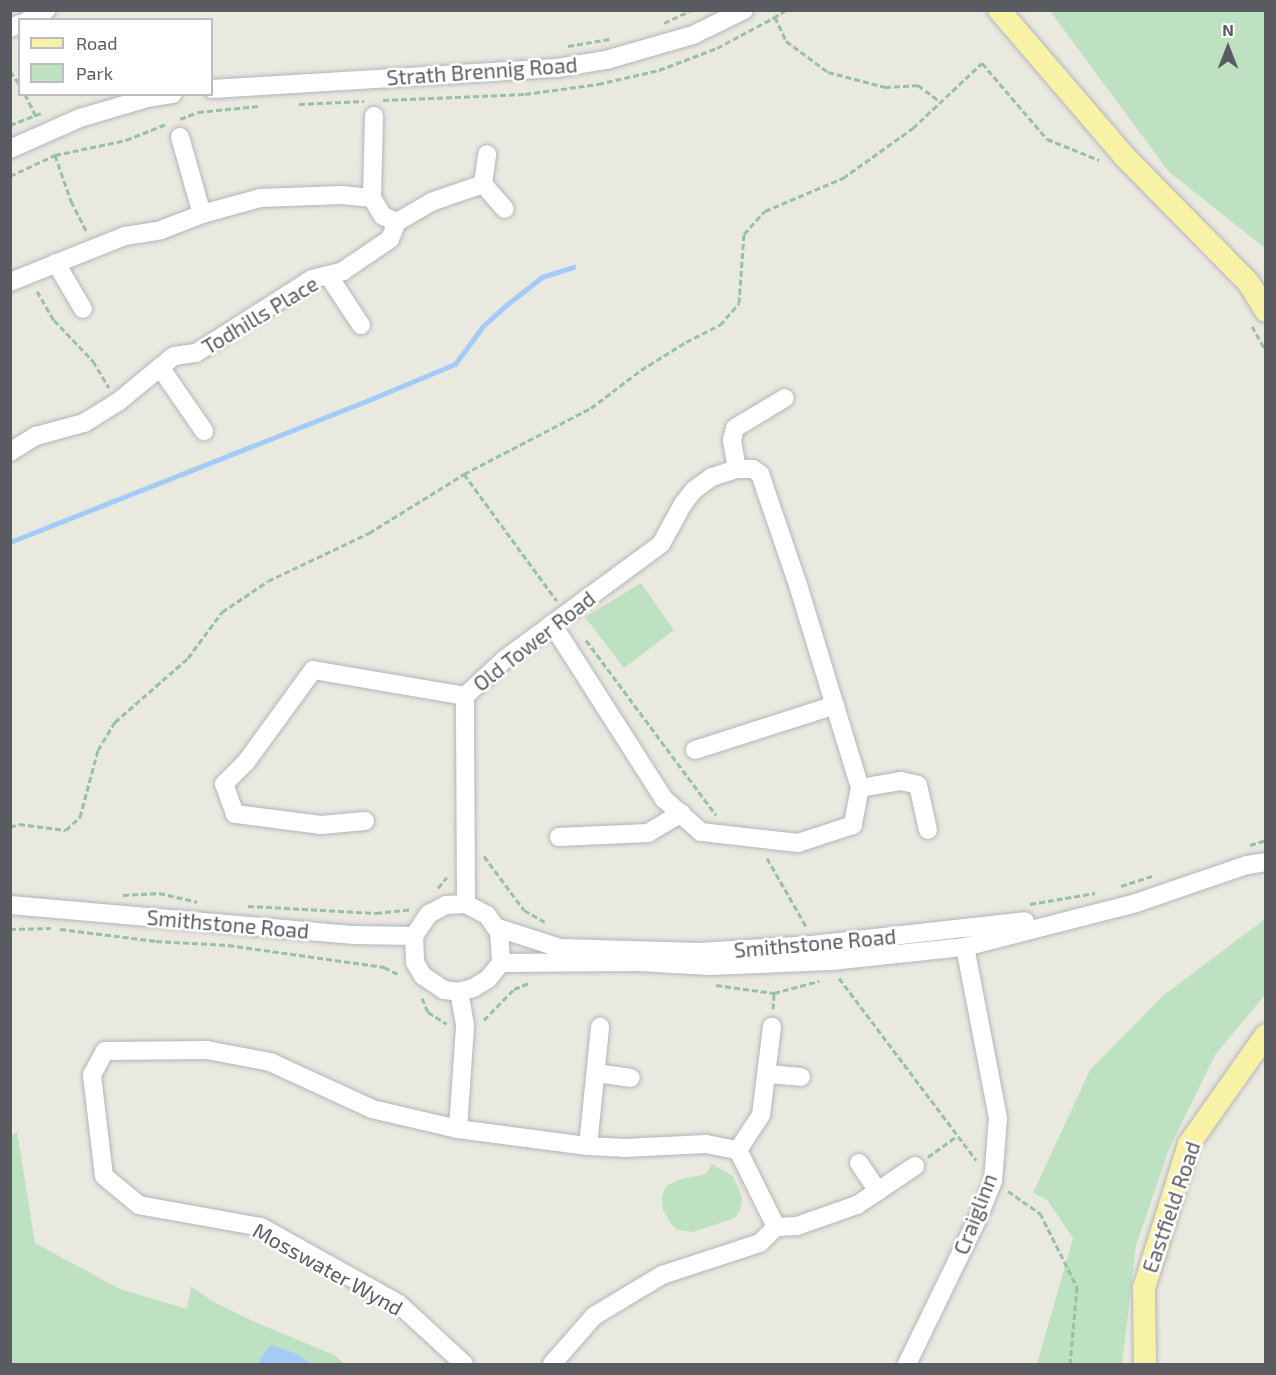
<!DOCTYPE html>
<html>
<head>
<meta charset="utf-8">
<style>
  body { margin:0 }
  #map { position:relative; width:1276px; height:1375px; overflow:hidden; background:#eae9e0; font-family:"Exo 2",sans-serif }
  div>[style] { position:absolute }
  .green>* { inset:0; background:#bee1c1 }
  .water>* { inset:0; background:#a3cbf8 }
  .stream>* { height:5px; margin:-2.5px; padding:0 2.5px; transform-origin:2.5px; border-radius:2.5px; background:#a3cbf8 }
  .path>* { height:3px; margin-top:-1.5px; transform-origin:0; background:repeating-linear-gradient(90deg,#98c0a7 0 6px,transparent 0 9px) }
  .roads { filter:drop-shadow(0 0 2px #b3b5ba) drop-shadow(0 0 2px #b3b5ba) }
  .minor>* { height:18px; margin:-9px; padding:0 9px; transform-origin:9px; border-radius:9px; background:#fff }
  .major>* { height:22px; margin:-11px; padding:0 11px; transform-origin:11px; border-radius:11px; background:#f8f2a7 }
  span { translate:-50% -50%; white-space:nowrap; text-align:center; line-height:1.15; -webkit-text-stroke:5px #fff; paint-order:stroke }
  .street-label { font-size:21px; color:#595b60 }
  .frame { position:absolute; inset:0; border:12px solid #595b60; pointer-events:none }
  .legend { position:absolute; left:18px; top:18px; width:195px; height:78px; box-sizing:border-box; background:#fff; border:2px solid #bdbdbf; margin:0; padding:8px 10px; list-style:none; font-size:18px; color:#595b60 }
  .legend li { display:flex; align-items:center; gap:12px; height:30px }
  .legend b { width:30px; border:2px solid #bdbdbf }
  .north { position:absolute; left:1198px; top:18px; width:60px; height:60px; -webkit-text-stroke:4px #fff; paint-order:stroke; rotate:0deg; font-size:16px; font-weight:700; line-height:24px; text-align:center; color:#595b60 }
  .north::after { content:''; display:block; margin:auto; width:21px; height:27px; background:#595b60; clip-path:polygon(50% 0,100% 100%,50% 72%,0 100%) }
</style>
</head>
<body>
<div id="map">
  <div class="green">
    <i style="clip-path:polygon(1050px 11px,1265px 11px,1265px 248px,1169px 172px)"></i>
    <i style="clip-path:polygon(641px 583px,674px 630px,624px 668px,585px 617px)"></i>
    <i style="clip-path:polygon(1265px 919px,1265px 995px,1215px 1055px,1169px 1149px,1136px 1246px,1122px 1364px,1037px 1364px,1073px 1238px,1047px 1200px,1033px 1193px,1090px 1070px,1164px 995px)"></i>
    <i style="clip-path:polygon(17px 1132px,35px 1243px,120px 1289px,187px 1309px,191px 1286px,212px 1301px,255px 1322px,334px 1355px,345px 1364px,311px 1364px,297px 1354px,260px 1359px,260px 1364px,11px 1364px,10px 1137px)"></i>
    <i style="clip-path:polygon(712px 1164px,733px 1176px,742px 1197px,740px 1210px,735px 1218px,693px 1232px,677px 1230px,671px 1224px,663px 1210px,662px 1197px,666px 1186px,678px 1180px,706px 1174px)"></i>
  </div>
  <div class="water">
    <i style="clip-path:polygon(271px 1345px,297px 1354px,311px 1364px,260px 1364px,260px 1359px)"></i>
  </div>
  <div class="stream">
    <i style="left:10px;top:542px;width:381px;rotate:-21.6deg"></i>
    <i style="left:364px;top:402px;width:99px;rotate:-22.7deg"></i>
    <i style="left:455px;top:364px;width:47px;rotate:-53.6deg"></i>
    <i style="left:483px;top:326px;width:30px;rotate:-42deg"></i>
    <i style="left:505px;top:306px;width:47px;rotate:-38.1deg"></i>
    <i style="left:542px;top:277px;width:33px;rotate:-18deg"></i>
  </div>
  <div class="path">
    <i style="left:786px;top:10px;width:13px;rotate:148deg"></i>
    <i style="left:775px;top:17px;width:26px;rotate:65deg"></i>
    <i style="left:786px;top:41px;width:52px;rotate:36.4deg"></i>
    <i style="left:828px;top:72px;width:59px;rotate:14.7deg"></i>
    <i style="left:885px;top:87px;width:33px;rotate:-3deg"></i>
    <i style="left:918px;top:85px;width:26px;rotate:37deg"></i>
    <i style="left:664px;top:23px;width:31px;rotate:-25deg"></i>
    <i style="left:568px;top:46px;width:42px;rotate:-9.7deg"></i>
    <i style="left:10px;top:71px;width:17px;rotate:54deg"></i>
    <i style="left:25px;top:94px;width:25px;rotate:64deg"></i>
    <i style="left:383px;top:100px;width:142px;rotate:-2.4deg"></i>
    <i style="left:525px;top:94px;width:74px;rotate:-7.8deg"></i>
    <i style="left:598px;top:84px;width:63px;rotate:-12.9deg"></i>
    <i style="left:659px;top:70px;width:62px;rotate:-20.8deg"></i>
    <i style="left:717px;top:48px;width:66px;rotate:-28.1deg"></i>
    <i style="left:299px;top:104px;width:65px;rotate:-2.6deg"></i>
    <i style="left:180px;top:119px;width:19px;rotate:-21deg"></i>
    <i style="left:198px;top:112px;width:61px;rotate:-5.6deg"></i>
    <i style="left:10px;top:125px;width:33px;rotate:-21deg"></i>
    <i style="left:55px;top:155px;width:49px;rotate:70.8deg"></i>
    <i style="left:71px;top:201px;width:35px;rotate:63deg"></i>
    <i style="left:10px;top:176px;width:50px;rotate:-25deg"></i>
    <i style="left:55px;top:155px;width:73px;rotate:-11.9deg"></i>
    <i style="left:126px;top:140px;width:43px;rotate:-21.8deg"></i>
    <i style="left:37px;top:291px;width:34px;rotate:60deg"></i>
    <i style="left:54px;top:320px;width:57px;rotate:46.4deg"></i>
    <i style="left:93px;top:361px;width:31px;rotate:59deg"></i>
    <i style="left:1252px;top:326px;width:29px;rotate:61deg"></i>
    <i style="left:464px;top:474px;width:157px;rotate:53.8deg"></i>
    <i style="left:586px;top:640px;width:218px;rotate:53.4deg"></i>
    <i style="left:10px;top:827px;width:9px;rotate:-18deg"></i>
    <i style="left:19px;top:824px;width:47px;rotate:7.3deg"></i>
    <i style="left:66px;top:830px;width:19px;rotate:-43deg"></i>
    <i style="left:80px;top:817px;width:69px;rotate:-75deg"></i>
    <i style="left:98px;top:750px;width:33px;rotate:-59deg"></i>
    <i style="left:115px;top:722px;width:97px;rotate:-41.2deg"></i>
    <i style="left:188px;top:658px;width:57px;rotate:-53.5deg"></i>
    <i style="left:222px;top:612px;width:55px;rotate:-34deg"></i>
    <i style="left:268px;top:581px;width:112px;rotate:-25.4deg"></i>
    <i style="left:369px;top:533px;width:112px;rotate:-31.8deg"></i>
    <i style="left:464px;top:474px;width:143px;rotate:-27.5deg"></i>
    <i style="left:591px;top:408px;width:63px;rotate:-37.2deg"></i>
    <i style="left:641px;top:370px;width:53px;rotate:-31.9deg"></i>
    <i style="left:686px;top:342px;width:38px;rotate:-27deg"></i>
    <i style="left:720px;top:325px;width:29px;rotate:-49deg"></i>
    <i style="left:739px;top:303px;width:69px;rotate:-85.9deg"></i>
    <i style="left:744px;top:234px;width:31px;rotate:-48deg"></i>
    <i style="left:765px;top:211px;width:85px;rotate:-22.9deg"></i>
    <i style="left:843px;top:178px;width:86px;rotate:-35.5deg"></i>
    <i style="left:913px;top:128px;width:95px;rotate:-43.3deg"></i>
    <i style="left:982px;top:63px;width:100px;rotate:49.5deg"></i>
    <i style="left:1047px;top:139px;width:56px;rotate:22deg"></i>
    <i style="left:1250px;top:845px;width:17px;rotate:-17deg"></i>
    <i style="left:484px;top:856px;width:67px;rotate:53.5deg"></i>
    <i style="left:524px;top:910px;width:24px;rotate:30deg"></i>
    <i style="left:767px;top:858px;width:81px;rotate:60.3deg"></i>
    <i style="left:1121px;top:886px;width:36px;rotate:-18deg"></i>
    <i style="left:438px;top:888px;width:14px;rotate:-51deg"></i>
    <i style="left:123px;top:895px;width:36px;rotate:-3deg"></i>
    <i style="left:159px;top:893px;width:39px;rotate:13deg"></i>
    <i style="left:1030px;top:904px;width:66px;rotate:-9.6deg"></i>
    <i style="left:248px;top:906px;width:128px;rotate:3.1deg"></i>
    <i style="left:376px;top:913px;width:36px;rotate:-6deg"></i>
    <i style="left:10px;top:929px;width:41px;rotate:-1.4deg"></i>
    <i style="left:60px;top:929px;width:97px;rotate:7.1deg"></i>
    <i style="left:156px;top:941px;width:72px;rotate:3.2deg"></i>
    <i style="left:228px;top:945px;width:158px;rotate:8deg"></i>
    <i style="left:384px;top:967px;width:18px;rotate:27deg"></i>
    <i style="left:839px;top:978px;width:228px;rotate:53deg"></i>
    <i style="left:716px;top:985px;width:59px;rotate:7.9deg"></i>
    <i style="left:422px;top:998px;width:15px;rotate:67deg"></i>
    <i style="left:428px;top:1012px;width:22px;rotate:32deg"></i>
    <i style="left:773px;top:1009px;width:16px;rotate:-86deg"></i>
    <i style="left:774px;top:993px;width:47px;rotate:-14.9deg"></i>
    <i style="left:484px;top:1020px;width:43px;rotate:-45.9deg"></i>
    <i style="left:514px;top:989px;width:18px;rotate:-22deg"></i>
    <i style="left:928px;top:1157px;width:34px;rotate:-36deg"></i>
    <i style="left:1008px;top:1191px;width:39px;rotate:35deg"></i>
    <i style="left:1040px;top:1213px;width:83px;rotate:63.4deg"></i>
    <i style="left:1077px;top:1287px;width:77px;rotate:95.2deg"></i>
  </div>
  <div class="roads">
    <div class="minor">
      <i style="left:28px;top:20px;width:21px;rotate:-29deg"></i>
      <i style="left:10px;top:28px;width:11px;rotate:-22deg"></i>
      <i style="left:212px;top:89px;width:346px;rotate:-3.5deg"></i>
      <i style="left:557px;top:68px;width:50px;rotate:-9.3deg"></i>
      <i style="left:606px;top:60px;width:91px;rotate:-16deg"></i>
      <i style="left:693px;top:35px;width:57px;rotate:-26.1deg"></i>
      <i style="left:180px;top:137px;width:80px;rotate:74.1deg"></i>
      <i style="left:10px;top:149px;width:77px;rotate:-23.9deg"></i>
      <i style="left:80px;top:118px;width:70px;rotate:-16.6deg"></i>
      <i style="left:147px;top:98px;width:26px;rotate:-9deg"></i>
      <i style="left:483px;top:184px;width:33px;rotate:49deg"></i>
      <i style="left:372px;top:198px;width:82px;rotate:-88.6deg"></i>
      <i style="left:56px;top:263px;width:53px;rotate:59.6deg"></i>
      <i style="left:328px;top:275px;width:60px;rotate:56.6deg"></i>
      <i style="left:10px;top:282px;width:124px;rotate:-21.8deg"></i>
      <i style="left:125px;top:236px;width:36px;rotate:-9deg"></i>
      <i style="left:161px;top:230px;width:44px;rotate:-21.3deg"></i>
      <i style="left:202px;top:214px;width:60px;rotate:-15.4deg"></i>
      <i style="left:260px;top:198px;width:82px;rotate:-2.1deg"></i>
      <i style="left:342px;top:195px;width:30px;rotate:6deg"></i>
      <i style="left:372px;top:198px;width:21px;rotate:59deg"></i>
      <i style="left:383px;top:216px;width:15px;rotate:23deg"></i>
      <i style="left:160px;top:367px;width:78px;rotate:55.5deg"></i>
      <i style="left:10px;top:452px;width:31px;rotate:-32deg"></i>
      <i style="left:36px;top:436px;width:50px;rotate:-15.2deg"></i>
      <i style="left:84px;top:423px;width:40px;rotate:-32deg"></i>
      <i style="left:118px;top:402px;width:72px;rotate:-39.4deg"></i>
      <i style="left:174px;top:356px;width:22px;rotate:-8deg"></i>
      <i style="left:196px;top:353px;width:138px;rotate:-32.5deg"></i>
      <i style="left:312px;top:279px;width:32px;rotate:-14deg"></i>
      <i style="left:343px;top:271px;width:57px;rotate:-34.2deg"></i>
      <i style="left:390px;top:239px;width:18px;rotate:-68deg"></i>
      <i style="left:397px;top:222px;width:39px;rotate:-30deg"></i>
      <i style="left:431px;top:202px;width:55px;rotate:-19.1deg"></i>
      <i style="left:483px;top:184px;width:30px;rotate:-82deg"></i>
      <i style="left:737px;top:469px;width:29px;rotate:-100deg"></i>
      <i style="left:732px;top:440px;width:12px;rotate:-76deg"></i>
      <i style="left:735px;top:428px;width:58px;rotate:-31deg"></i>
      <i style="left:695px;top:750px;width:147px;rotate:-17.8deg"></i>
      <i style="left:860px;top:788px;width:42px;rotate:-9.7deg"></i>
      <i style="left:901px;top:781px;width:17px;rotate:13deg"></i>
      <i style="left:918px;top:785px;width:46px;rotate:77.5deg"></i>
      <i style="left:365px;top:821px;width:44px;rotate:174.8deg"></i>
      <i style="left:321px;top:825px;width:87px;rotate:-172.7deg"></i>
      <i style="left:235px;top:814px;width:32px;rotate:-110deg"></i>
      <i style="left:224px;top:784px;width:31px;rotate:-45deg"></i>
      <i style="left:246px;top:762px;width:114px;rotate:-53.9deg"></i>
      <i style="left:313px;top:670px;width:154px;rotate:9.7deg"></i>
      <i style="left:559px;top:837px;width:89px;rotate:-2.6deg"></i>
      <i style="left:648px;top:833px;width:39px;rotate:-31deg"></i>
      <i style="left:466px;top:904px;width:208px;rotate:-90.3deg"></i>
      <i style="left:465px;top:696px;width:54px;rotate:-42.8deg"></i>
      <i style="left:505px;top:659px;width:194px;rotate:-36.4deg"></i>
      <i style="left:661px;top:544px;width:46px;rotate:-61.2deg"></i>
      <i style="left:683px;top:504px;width:18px;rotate:-52deg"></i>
      <i style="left:694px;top:490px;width:22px;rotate:-36deg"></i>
      <i style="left:712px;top:477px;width:26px;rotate:-18deg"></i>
      <i style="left:737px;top:469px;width:16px"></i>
      <i style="left:753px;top:469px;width:9px;rotate:36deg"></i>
      <i style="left:760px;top:474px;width:117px;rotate:71.1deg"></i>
      <i style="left:798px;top:585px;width:212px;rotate:73deg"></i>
      <i style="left:860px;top:788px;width:38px;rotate:101deg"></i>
      <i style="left:853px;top:825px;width:58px;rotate:161.9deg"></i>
      <i style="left:798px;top:843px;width:98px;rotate:-173.5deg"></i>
      <i style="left:701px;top:832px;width:50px;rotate:-138.3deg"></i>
      <i style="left:664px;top:799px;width:208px;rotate:-122.6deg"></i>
      <i style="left:466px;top:904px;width:24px;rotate:28deg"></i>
      <i style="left:487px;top:915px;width:21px;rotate:55deg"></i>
      <i style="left:499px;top:932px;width:31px;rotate:86deg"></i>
      <i style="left:501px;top:963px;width:21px;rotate:129deg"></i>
      <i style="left:488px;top:979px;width:17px;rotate:149deg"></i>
      <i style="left:473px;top:988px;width:15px;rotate:164deg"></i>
      <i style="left:459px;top:992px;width:15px;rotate:-172deg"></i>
      <i style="left:444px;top:990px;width:25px;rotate:-146deg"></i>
      <i style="left:423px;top:976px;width:16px;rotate:-120deg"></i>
      <i style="left:415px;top:962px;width:26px;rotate:-92deg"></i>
      <i style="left:414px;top:936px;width:27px;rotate:-56deg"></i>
      <i style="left:429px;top:914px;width:19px;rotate:-28deg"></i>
      <i style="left:446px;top:905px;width:20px;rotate:-3deg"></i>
      <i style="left:10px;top:905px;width:346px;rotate:5deg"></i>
      <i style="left:355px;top:935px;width:59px;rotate:1deg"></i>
      <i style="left:495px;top:927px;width:68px;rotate:17.9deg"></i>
      <i style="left:560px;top:948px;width:140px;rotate:1.6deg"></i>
      <i style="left:700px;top:952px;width:112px;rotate:-3.6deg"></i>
      <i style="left:812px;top:945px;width:214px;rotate:-6.4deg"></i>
      <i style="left:501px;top:963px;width:138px;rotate:-0.4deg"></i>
      <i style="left:639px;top:962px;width:71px;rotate:3.2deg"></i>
      <i style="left:710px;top:966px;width:121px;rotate:-2.4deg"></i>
      <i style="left:831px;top:961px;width:135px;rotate:-6deg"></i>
      <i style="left:965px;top:947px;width:177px;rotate:-14.4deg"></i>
      <i style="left:1136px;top:903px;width:117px;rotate:-18.9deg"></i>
      <i style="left:1247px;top:865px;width:19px;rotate:-9deg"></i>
      <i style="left:596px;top:1073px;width:35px;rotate:8deg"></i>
      <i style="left:768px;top:1074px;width:33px;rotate:5deg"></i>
      <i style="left:458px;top:1129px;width:104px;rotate:-86.1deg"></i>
      <i style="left:465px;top:1025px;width:34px;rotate:-100deg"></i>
      <i style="left:588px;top:1146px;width:120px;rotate:-84.2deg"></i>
      <i style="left:738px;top:1150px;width:42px;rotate:-56.7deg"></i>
      <i style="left:761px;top:1115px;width:89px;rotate:-82.9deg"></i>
      <i style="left:859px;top:1163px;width:34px;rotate:56deg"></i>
      <i style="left:776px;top:1227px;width:21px;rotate:-3deg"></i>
      <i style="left:797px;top:1226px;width:64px;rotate:-19.3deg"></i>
      <i style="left:857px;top:1205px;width:70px;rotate:-33.9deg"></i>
      <i style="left:464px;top:1364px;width:88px;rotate:-137.3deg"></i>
      <i style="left:399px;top:1304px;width:158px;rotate:-150.8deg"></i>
      <i style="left:261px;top:1227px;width:124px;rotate:-169.8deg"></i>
      <i style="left:139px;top:1205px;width:45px;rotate:-140.4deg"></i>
      <i style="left:104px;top:1176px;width:102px;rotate:-96.8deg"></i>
      <i style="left:92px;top:1075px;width:27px;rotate:-62deg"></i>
      <i style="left:105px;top:1051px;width:102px;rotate:-0.6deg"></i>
      <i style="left:207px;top:1050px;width:64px;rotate:10.8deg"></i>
      <i style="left:270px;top:1062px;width:112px;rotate:24.7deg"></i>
      <i style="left:372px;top:1109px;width:88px;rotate:13.1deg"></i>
      <i style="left:458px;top:1129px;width:131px;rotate:7.5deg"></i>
      <i style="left:588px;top:1146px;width:36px;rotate:3deg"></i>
      <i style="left:624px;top:1148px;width:82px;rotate:-2.8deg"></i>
      <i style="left:706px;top:1144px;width:33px;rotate:11deg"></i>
      <i style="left:738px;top:1150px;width:86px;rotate:63.7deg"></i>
      <i style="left:552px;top:1364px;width:64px;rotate:-48.8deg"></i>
      <i style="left:594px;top:1316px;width:79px;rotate:-31.1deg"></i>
      <i style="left:662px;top:1275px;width:103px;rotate:-18.1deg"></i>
      <i style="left:760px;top:1243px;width:23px;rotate:-45deg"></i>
      <i style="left:907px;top:1364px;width:162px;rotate:-64.1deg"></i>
      <i style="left:978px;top:1218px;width:40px;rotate:-68deg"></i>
      <i style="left:993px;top:1181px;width:63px;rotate:-85.5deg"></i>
      <i style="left:998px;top:1118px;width:174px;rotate:-100.9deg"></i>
    </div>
    <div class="major">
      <i style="left:999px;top:10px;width:192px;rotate:49.4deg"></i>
      <i style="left:1124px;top:156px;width:177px;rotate:45.5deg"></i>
      <i style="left:1248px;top:282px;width:34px;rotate:58deg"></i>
      <i style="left:1145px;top:1364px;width:76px;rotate:-90.8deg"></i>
      <i style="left:1144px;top:1288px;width:151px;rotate:-72.6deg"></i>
      <i style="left:1189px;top:1144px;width:133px;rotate:-54.8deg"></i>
    </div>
  </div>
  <div class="street-label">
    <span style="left:482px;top:71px;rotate:-4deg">Strath Brennig Road</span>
    <span style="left:260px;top:315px;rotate:-31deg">Todhills Place</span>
    <span style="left:534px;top:641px;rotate:-38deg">Old Tower Road</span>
    <span style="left:228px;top:924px;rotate:5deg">Smithstone Road</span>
    <span style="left:815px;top:943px;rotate:-5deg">Smithstone Road</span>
    <span style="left:1171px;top:1207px;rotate:-71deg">Eastfield Road</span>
    <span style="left:975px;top:1214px;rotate:-69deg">Craiglinn</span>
    <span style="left:328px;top:1269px;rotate:29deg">Mosswater Wynd</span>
  </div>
  <div class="frame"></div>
  <ul class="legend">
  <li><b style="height:8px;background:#f8f2a7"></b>Road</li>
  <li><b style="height:16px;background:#bee1c1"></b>Park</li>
  </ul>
  <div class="north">N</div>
</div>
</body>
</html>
